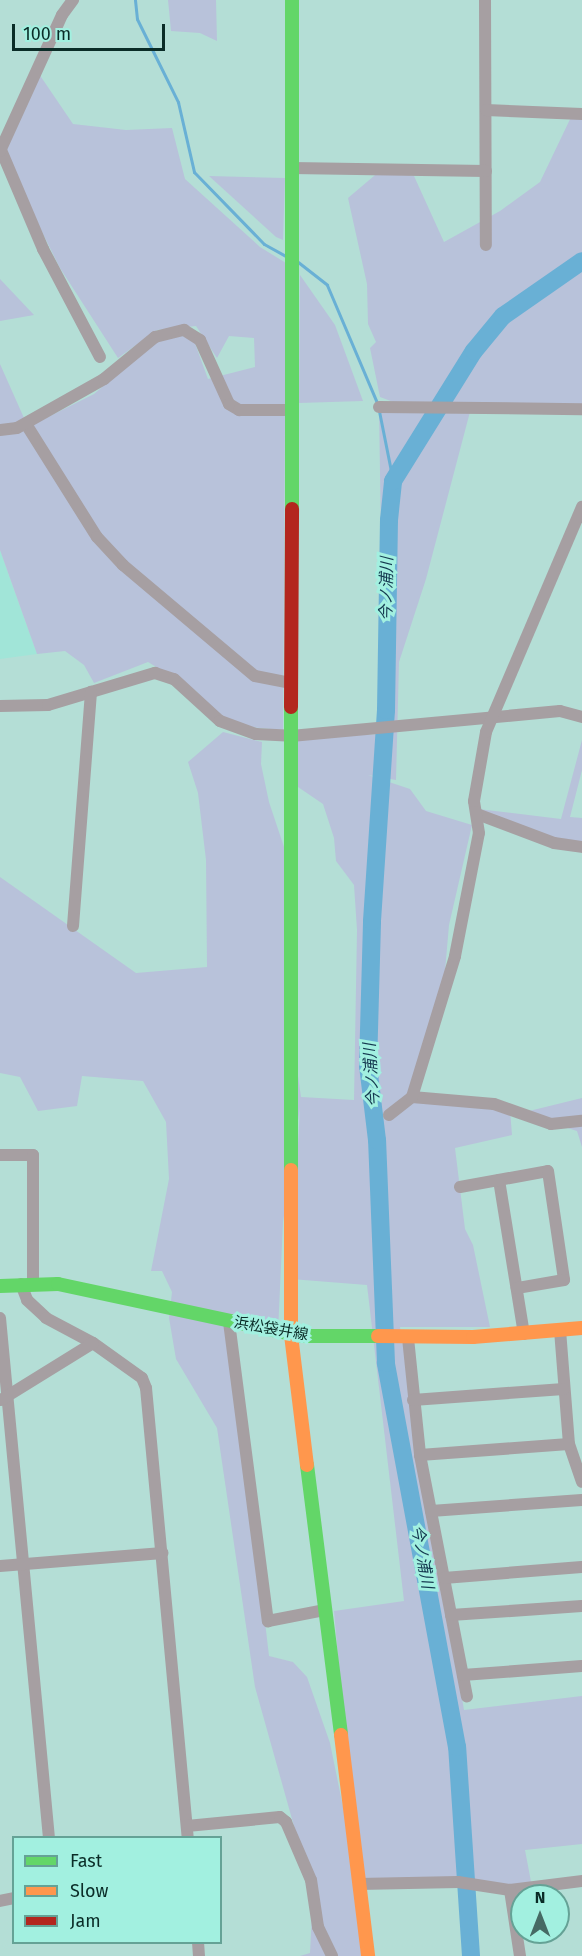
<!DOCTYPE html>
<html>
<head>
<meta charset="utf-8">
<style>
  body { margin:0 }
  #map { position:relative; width:582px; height:1956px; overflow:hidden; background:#b4ded6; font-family:"Fira Sans","Noto Sans JP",sans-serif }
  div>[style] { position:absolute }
  .built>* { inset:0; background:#a1e5d8 }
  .green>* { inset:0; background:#b8c2da }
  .stream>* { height:3px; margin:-1.5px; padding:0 1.5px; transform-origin:1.5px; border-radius:1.5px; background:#69b0d5 }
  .river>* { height:18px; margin:-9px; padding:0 9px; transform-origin:9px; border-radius:9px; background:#69b0d5 }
  .street>* { height:12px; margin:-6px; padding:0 6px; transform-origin:6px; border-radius:6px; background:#a69fa2 }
  .fast>* { height:14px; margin:-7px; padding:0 7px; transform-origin:7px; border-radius:7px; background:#63d668 }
  .slow>* { height:14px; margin:-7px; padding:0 7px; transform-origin:7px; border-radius:7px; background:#ff974d }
  .jam>* { height:14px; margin:-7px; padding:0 7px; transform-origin:7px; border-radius:7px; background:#b3261e }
  span { translate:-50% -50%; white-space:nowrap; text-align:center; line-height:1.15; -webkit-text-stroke:6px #a2f0e0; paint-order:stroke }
  .street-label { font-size:15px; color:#0a2c27 }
  .water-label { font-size:16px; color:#13374e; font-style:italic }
  .legend { position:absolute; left:12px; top:1836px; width:210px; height:108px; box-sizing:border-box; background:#a2f0e0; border:2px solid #65a296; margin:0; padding:8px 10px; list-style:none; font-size:18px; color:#0a2c27 }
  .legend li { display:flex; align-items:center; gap:12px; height:30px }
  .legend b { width:30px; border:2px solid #65a296 }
  .north { position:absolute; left:510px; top:1884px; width:60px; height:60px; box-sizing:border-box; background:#a2f0e0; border:2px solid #65a296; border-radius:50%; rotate:0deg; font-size:16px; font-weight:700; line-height:24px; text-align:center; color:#0a2c27 }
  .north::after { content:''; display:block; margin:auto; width:21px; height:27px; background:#466a64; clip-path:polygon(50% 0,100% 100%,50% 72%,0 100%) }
  .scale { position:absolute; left:12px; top:24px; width:153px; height:27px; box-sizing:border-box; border:3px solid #0a2c27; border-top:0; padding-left:8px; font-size:18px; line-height:21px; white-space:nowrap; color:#0a2c27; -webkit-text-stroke:4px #a2f0e0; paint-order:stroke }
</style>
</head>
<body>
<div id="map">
  <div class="built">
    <i style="clip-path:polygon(0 550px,9px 576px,37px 654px,0 659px)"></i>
  </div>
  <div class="green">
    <i style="clip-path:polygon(168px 0,216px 0,217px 41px,200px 33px,171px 31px)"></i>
    <i style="clip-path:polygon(37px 71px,73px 124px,126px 130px,172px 128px,185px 179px,260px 247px,286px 263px,283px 730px,227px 725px,196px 691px,148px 662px,94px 683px,84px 665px,65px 651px,37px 654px,0 550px,0 364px,28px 427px,94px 394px,157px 340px,178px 335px,193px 338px,208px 379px,255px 367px,254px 338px,229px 336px,217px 358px,196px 326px,157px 330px,118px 358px,60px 268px,1px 150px)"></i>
    <i style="clip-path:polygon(evenodd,573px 113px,582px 117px,582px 409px,471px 408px,426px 579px,399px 662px,396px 780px,368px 775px,410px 789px,426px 811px,472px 825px,449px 925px,443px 994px,412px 1097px,510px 1110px,512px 1135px,455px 1148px,465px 1229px,473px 1245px,490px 1327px,400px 1327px,464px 1710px,582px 1696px,582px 1844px,525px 1850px,532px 1887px,359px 1884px,364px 1956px,300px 1956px,310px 1953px,313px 1894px,255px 1687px,217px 1428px,176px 1359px,169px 1318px,172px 1292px,162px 1271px,151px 1271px,169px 1179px,166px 1122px,143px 1081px,82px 1076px,77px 1106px,38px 1111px,20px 1077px,0 1073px,0 877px,136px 973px,207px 967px,206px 860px,198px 793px,188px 762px,223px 732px,262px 742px,261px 764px,269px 802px,291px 868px,291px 1027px,301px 1097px,354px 1100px,357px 930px,354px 885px,336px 861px,334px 838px,323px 804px,298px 787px,298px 737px,384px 734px,379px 407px,407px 407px,380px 397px,370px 348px,376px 342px,368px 324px,367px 284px,348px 198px,381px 170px,414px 176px,444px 242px,500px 211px,540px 182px,573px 113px,300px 1107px,291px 1279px,367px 1285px,404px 1601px,334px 1611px,357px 1876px,330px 1743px,307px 1677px,293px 1662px,269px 1656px,230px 1322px,278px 1332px,283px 1222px,300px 1107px)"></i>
    <i style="clip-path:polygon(209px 176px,285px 178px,283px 240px,276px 237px)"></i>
    <i style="clip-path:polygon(300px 275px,335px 325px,363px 401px,299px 403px)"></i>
    <i style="clip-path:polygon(0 279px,34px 315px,0 321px)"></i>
    <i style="clip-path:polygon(582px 740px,582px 770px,570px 817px,582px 818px,582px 846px,549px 842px,478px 809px,561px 819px)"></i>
    <i style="clip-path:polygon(582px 1098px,582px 1147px,577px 1131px,521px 1113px)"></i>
  </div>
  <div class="stream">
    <i style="left:135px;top:0;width:19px;rotate:84deg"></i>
    <i style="left:137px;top:19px;width:93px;rotate:63.7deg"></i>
    <i style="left:178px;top:102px;width:72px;rotate:77.1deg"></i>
    <i style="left:194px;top:172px;width:100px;rotate:45.8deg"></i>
    <i style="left:264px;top:244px;width:26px;rotate:29deg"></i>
    <i style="left:298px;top:262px;width:37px;rotate:38deg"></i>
    <i style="left:327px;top:285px;width:130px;rotate:67deg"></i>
    <i style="left:379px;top:411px;width:71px;rotate:78.7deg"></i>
  </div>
  <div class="river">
    <i style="left:471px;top:1956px;width:209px;rotate:-93.8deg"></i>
    <i style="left:457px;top:1747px;width:391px;rotate:-100.5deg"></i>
    <i style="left:386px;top:1363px;width:223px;rotate:-92.3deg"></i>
    <i style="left:377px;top:1140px;width:75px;rotate:-96.9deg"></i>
    <i style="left:368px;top:1066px;width:145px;rotate:-88.4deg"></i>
    <i style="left:372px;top:921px;width:211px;rotate:-86.2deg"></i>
    <i style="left:386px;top:710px;width:190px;rotate:-89.1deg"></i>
    <i style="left:389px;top:520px;width:39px;rotate:-84deg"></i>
    <i style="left:393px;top:481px;width:153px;rotate:-58.1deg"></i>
    <i style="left:474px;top:351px;width:45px;rotate:-50.4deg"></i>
    <i style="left:503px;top:316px;width:96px;rotate:-34.8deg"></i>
  </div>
  <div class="street">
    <i style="left:485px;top:0;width:245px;rotate:89.8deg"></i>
    <i style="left:486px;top:110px;width:96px;rotate:2.4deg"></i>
    <i style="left:1px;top:150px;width:108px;rotate:67deg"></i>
    <i style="left:43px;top:249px;width:122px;rotate:62.2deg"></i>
    <i style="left:0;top:151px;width:149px;rotate:-65.5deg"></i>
    <i style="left:62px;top:15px;width:19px;rotate:-54deg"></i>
    <i style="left:292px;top:168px;width:194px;rotate:0.9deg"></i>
    <i style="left:379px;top:407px;width:203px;rotate:0.6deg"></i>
    <i style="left:26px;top:424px;width:133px;rotate:57.9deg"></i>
    <i style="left:97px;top:537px;width:38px;rotate:47deg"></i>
    <i style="left:123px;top:565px;width:172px;rotate:40.1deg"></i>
    <i style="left:255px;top:676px;width:37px;rotate:11deg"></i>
    <i style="left:0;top:430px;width:17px;rotate:-7deg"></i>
    <i style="left:17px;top:428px;width:100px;rotate:-29.4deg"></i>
    <i style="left:104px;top:379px;width:66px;rotate:-39.5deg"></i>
    <i style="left:155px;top:337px;width:30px;rotate:-14deg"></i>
    <i style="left:184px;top:330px;width:19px;rotate:32deg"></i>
    <i style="left:200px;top:340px;width:70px;rotate:65.6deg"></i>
    <i style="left:229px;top:404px;width:12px;rotate:31deg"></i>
    <i style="left:239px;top:410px;width:53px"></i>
    <i style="left:0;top:706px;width:48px;rotate:-1.2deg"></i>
    <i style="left:48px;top:705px;width:112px;rotate:-16.7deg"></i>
    <i style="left:155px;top:673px;width:20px;rotate:18deg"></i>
    <i style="left:174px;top:679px;width:62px;rotate:42.4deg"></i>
    <i style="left:220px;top:721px;width:38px;rotate:20deg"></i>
    <i style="left:256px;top:734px;width:35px;rotate:3deg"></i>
    <i style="left:291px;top:736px;width:270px;rotate:-5.3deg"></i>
    <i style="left:560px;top:711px;width:23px;rotate:15deg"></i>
    <i style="left:477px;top:814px;width:82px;rotate:20.6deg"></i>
    <i style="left:554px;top:843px;width:28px;rotate:8deg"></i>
    <i style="left:73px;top:926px;width:235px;rotate:-85.6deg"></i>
    <i style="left:412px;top:1097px;width:82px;rotate:4.9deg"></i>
    <i style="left:494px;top:1104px;width:60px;rotate:19.3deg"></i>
    <i style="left:551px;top:1124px;width:31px;rotate:-6deg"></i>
    <i style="left:389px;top:1115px;width:29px;rotate:-38deg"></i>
    <i style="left:412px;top:1097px;width:147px;rotate:-73deg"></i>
    <i style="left:455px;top:956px;width:125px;rotate:-79deg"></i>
    <i style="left:479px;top:833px;width:32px;rotate:-99deg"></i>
    <i style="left:474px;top:801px;width:70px;rotate:-80.1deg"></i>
    <i style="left:486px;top:732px;width:245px;rotate:-66.9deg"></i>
    <i style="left:0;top:1155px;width:33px"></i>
    <i style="left:33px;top:1155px;width:128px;rotate:90deg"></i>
    <i style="left:499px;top:1180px;width:156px;rotate:80.8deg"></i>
    <i style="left:460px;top:1187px;width:89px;rotate:-10.3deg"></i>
    <i style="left:548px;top:1171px;width:110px;rotate:81.6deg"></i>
    <i style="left:564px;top:1280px;width:48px;rotate:170.3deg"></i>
    <i style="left:21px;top:1284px;width:17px;rotate:69deg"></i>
    <i style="left:27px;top:1300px;width:26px;rotate:43deg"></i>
    <i style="left:46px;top:1318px;width:53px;rotate:28deg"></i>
    <i style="left:93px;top:1343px;width:60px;rotate:35.5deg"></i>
    <i style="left:142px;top:1378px;width:11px;rotate:68deg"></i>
    <i style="left:146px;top:1388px;width:452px;rotate:84.7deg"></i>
    <i style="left:0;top:1318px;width:522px;rotate:84.62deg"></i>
    <i style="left:229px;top:1322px;width:302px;rotate:82.6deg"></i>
    <i style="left:268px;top:1621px;width:57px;rotate:-11.1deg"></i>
    <i style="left:560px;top:1330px;width:114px;rotate:85.5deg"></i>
    <i style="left:569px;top:1444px;width:40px;rotate:71.1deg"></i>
    <i style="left:408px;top:1338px;width:118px;rotate:84.1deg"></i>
    <i style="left:420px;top:1455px;width:246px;rotate:79deg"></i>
    <i style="left:1px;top:1400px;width:108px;rotate:-31.8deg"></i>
    <i style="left:413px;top:1400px;width:151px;rotate:-4.2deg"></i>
    <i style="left:420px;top:1455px;width:149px;rotate:-4.2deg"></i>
    <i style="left:431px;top:1511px;width:151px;rotate:-4.2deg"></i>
    <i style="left:0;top:1566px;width:163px;rotate:-4.6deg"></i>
    <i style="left:444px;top:1578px;width:138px;rotate:-4.6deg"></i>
    <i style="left:451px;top:1615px;width:131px;rotate:-3.9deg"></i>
    <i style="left:463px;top:1675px;width:119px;rotate:-4.3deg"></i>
    <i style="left:187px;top:1826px;width:93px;rotate:-5.5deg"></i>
    <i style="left:280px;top:1817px;width:8px;rotate:40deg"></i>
    <i style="left:286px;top:1822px;width:63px;rotate:66.7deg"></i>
    <i style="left:311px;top:1880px;width:48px;rotate:81.5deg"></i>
    <i style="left:318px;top:1927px;width:32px;rotate:64deg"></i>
    <i style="left:359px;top:1884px;width:99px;rotate:-1.2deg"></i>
    <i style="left:458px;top:1882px;width:53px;rotate:8.7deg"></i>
    <i style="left:510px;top:1890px;width:73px;rotate:-7.1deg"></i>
    <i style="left:510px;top:1890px;width:67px;rotate:81.4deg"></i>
    <i style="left:0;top:1901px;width:14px;rotate:-12deg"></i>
    <i style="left:198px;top:1942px;width:14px;rotate:86deg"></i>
  </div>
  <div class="fast">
    <i style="left:292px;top:509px;width:509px;rotate:-90deg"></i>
    <i style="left:291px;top:1170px;width:463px;rotate:-90deg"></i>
    <i style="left:0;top:1286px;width:58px;rotate:-2deg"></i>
    <i style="left:58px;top:1284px;width:248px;rotate:12.1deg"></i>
    <i style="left:300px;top:1336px;width:78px"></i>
    <i style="left:307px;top:1465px;width:272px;rotate:82.8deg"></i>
  </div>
  <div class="slow">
    <i style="left:291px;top:1170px;width:165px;rotate:90deg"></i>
    <i style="left:291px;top:1335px;width:131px;rotate:83deg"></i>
    <i style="left:378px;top:1336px;width:95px;rotate:0.6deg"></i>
    <i style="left:473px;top:1337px;width:109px;rotate:-4.7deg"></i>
    <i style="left:341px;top:1735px;width:223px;rotate:83deg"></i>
  </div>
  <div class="jam">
    <i style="left:291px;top:707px;width:198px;rotate:-89.7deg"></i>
  </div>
  <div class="street-label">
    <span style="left:271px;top:1329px;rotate:10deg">浜松袋井線</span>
  </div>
  <div class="water-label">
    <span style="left:387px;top:589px;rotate:-89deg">今ノ浦川</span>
    <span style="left:372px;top:1075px;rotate:-94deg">今ノ浦川</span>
    <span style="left:422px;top:1557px;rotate:80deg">今ノ浦川</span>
  </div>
  <ul class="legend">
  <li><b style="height:8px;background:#63d668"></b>Fast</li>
  <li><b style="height:8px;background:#ff974d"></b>Slow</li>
  <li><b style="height:8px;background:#b3261e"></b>Jam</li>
  </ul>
  <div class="north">N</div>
  <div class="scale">100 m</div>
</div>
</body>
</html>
